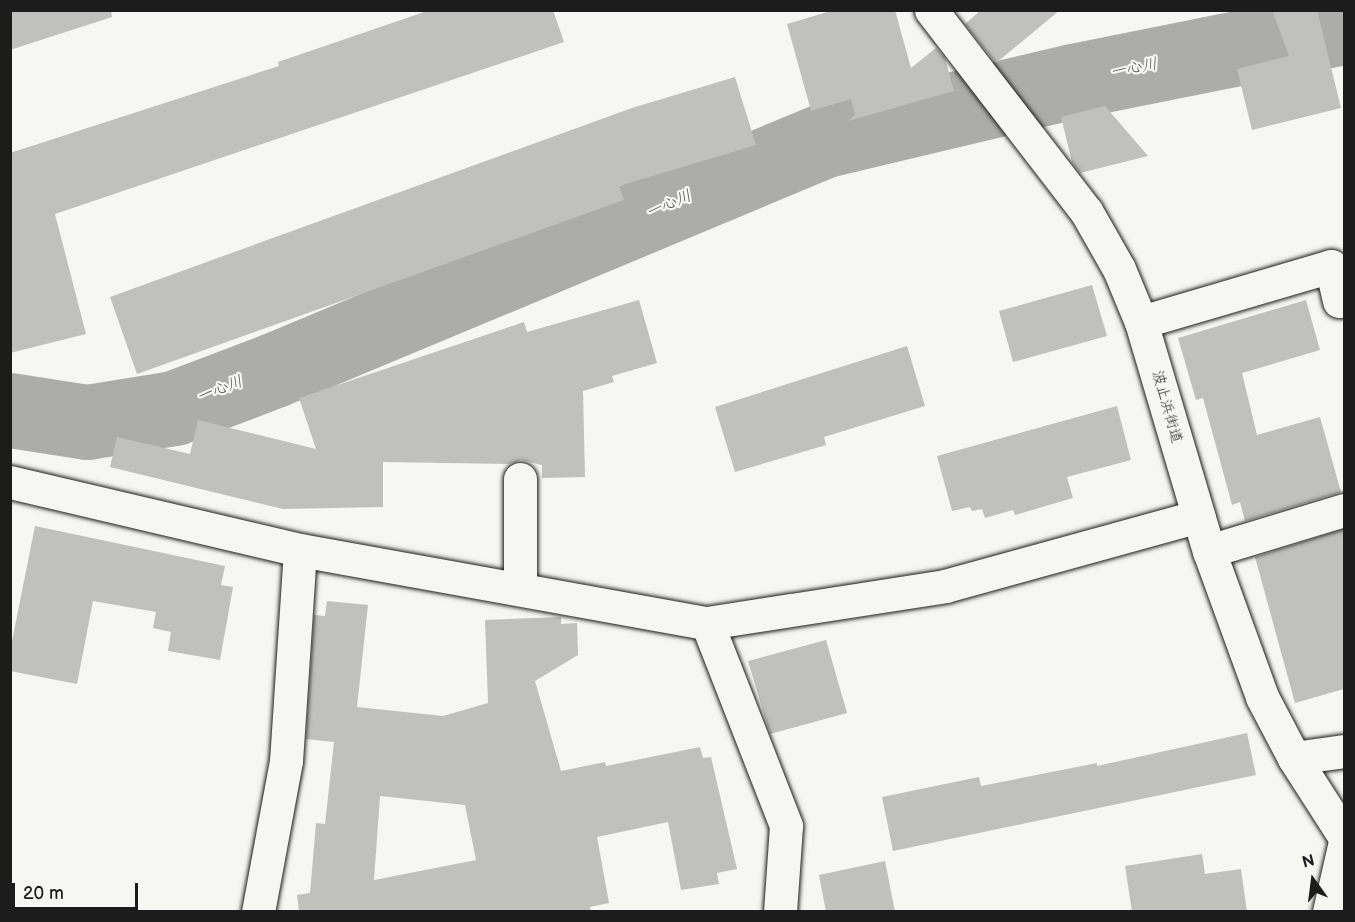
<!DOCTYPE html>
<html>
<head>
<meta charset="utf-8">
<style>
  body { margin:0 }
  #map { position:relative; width:1355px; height:922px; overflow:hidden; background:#f6f6f2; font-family:"Balsamiq Sans","Klee One",sans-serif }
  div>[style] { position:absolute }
  .river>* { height:75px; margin:-37.5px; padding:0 37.5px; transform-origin:37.5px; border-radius:37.5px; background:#acaca9 }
  .building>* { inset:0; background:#c0c0bd }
  .roads { filter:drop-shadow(0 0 2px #1c1c1c) drop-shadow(0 0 2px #1c1c1c) }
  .minor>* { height:33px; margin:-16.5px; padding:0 16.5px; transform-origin:16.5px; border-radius:16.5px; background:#f6f6f2 }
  span { translate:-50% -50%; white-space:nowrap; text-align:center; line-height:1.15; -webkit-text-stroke:4.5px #f6f6f2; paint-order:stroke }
  .street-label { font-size:15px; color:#1c1c1c }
  .water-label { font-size:16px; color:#565654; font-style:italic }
  .frame { position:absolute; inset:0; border:12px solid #1c1c1c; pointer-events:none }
  .north { position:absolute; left:1283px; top:850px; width:60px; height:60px; -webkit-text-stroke:4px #f6f6f2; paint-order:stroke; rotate:346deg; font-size:16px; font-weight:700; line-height:24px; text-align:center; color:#1c1c1c }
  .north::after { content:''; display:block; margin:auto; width:21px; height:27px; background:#1c1c1c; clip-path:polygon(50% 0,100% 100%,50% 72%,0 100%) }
  .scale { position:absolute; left:12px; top:883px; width:126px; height:27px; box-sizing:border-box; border:3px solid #1c1c1c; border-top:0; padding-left:8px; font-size:18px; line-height:21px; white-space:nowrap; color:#1c1c1c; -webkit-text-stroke:4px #f6f6f2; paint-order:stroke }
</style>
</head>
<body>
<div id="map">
  <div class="river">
    <i style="left:10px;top:410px;width:78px;rotate:8.9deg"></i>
    <i style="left:87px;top:422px;width:88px;rotate:-9.1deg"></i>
    <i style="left:174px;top:408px;width:107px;rotate:-20.8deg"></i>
    <i style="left:274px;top:370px;width:597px;rotate:-22.66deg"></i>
    <i style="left:825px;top:140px;width:255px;rotate:-13.4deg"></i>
    <i style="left:1073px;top:81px;width:276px;rotate:-11.3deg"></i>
  </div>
  <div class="building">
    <i style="clip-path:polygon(10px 10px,111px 10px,112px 17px,10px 50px)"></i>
    <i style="clip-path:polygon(430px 10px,553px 10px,564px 42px,55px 214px,86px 334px,10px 353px,10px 153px,279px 66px,278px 62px)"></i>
    <i style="clip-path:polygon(834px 10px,895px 10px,911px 68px,936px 48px,945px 58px,954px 91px,848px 121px,855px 115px,851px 99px,811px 111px,787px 24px)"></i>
    <i style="clip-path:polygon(981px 10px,1060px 10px,996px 63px,965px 24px)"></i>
    <i style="clip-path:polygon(1272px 10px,1317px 10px,1341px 108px,1252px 130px,1237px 69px,1289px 56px)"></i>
    <i style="clip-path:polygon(735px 77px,756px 145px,619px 186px,624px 200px,137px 374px,110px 297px,632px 108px)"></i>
    <i style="clip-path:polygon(1105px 106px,1148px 156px,1080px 173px,1072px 162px,1061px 117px)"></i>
    <i style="clip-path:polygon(1092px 285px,1107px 336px,1013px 362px,999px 311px)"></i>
    <i style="clip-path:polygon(639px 300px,657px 363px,612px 376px,614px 382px,583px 391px,585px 477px,542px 478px,542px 465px,521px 460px,509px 464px,383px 462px,383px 507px,283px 509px,110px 467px,117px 437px,190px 454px,198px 420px,316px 449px,299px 398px,524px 322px,527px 332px)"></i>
    <i style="clip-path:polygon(1306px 300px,1320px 350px,1242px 373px,1257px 435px,1320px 417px,1341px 492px,1245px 521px,1240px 502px,1232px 505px,1203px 398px,1196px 400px,1178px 338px)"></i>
    <i style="clip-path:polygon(907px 346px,925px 406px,824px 437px,826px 445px,735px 472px,715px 407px)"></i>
    <i style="clip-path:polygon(1117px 406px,1131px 460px,1067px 477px,1073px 498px,1015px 515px,1013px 510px,985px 518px,982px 509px,972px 511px,970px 507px,952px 511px,937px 456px)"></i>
    <i style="clip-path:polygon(35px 526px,225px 566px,221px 585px,233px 587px,220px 660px,168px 651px,171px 632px,153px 628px,156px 612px,93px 601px,77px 684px,10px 671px,10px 651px)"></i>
    <i style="clip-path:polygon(1344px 529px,1344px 689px,1295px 703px,1255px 557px)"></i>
    <i style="clip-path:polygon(evenodd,327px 601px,368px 605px,357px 707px,443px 716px,488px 703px,485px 620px,561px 617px,561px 624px,577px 623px,578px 655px,535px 681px,561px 771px,605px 762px,606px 766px,700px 747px,703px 758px,711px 757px,737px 869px,717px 873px,719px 884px,681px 890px,668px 822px,597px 837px,609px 903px,590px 907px,591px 912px,299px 912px,297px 895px,310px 893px,316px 823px,325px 824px,334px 742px,306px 739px,314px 615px,325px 616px,327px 601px,380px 796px,465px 805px,476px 860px,374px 880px,380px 796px)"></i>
    <i style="clip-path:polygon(826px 640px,847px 713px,770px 734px,748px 661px)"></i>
    <i style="clip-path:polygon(1247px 733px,1256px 775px,893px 851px,882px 797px,979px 777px,981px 786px,1097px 763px,1097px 766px)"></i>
    <i style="clip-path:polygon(1202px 854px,1205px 874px,1241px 869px,1247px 912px,1132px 912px,1125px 866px)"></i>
    <i style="clip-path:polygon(885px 861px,895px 912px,826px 912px,819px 875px)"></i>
  </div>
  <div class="roads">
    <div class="minor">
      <i style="left:931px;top:10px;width:254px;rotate:52.4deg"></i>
      <i style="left:1086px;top:211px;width:67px;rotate:60.4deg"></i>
      <i style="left:1119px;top:269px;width:57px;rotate:67.5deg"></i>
      <i style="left:1141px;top:322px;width:239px;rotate:73.5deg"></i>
      <i style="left:1209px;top:551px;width:155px;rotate:70deg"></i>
      <i style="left:1262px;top:697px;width:69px;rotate:62.3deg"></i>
      <i style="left:1294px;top:758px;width:93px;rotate:57.3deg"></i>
      <i style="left:1141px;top:322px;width:198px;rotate:-16.4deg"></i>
      <i style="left:1331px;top:266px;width:36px;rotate:77deg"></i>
      <i style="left:520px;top:479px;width:110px;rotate:90deg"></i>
      <i style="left:10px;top:482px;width:298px;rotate:13.2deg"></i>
      <i style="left:300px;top:550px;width:413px;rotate:10.2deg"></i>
      <i style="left:707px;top:623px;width:241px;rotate:-8.8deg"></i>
      <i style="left:945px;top:586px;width:263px;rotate:-15.4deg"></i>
      <i style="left:1209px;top:551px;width:141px;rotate:-16.9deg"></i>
      <i style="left:707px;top:623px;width:218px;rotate:68.7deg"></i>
      <i style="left:786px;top:826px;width:86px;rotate:94deg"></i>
      <i style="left:1294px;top:758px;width:50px;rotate:-8deg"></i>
      <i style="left:258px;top:912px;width:154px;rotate:-79.5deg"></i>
      <i style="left:286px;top:761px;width:211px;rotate:-86.2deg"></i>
      <i style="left:1329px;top:912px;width:68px;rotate:-77.2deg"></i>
    </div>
  </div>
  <div class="street-label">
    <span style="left:1167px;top:407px;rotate:74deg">波止浜街道</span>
  </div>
  <div class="water-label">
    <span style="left:1134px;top:69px;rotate:-11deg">一心川</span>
    <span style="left:669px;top:205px;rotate:-23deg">一心川</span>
    <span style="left:220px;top:390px;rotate:-21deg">一心川</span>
  </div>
  <div class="frame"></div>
  <div class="north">N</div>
  <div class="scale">20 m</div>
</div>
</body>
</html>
